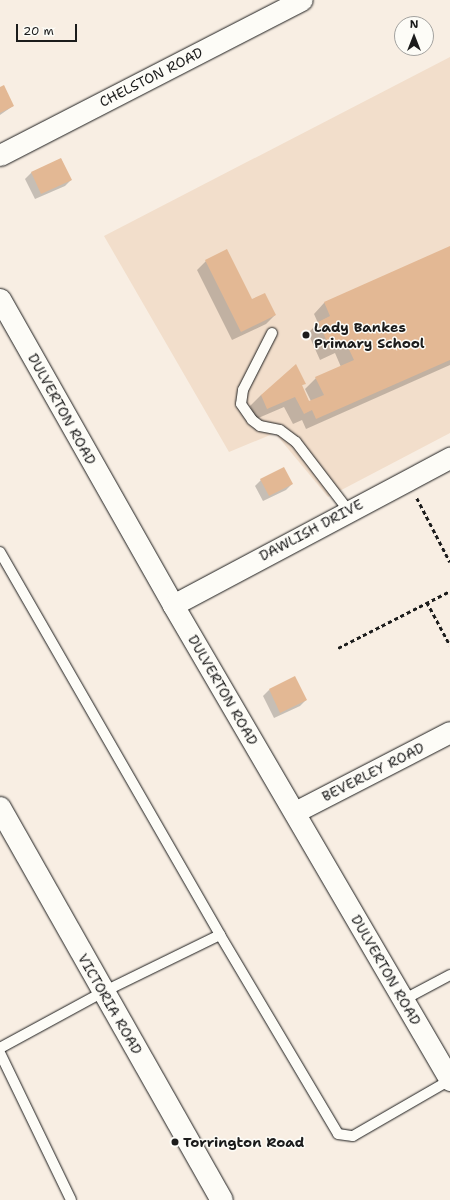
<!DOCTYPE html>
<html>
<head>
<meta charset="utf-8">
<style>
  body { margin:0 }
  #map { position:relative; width:450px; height:1200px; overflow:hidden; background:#f8eee3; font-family:"Shantell Sans",sans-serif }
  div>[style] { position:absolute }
  .built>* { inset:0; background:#f2decb }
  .shadow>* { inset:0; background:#0003 }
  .building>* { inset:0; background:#e3b894 }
  .path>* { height:2.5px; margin-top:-1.25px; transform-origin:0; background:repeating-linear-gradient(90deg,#1c1c1c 0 4px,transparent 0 7px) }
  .roads { filter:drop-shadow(0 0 1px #1c1c1c) drop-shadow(0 0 1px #1c1c1c) }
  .service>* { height:10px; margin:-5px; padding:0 5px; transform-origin:5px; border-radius:5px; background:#fdfcf7 }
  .minor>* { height:21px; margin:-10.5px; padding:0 10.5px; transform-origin:10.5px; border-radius:10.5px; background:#fdfcf7 }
  .tertiary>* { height:22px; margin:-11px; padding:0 11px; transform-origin:11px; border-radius:11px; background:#fdfcf7 }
  .dots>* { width:11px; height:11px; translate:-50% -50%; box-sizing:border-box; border:2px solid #fdfcf7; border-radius:50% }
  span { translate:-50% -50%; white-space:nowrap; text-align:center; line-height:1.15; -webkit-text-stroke:3px #fdfcf7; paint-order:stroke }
  .street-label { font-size:14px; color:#1c1c1c }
  .poi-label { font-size:14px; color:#1c1c1c; font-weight:700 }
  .left { translate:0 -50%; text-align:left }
  .north { position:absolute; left:394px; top:16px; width:40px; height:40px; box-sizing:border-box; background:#fdfcf7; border:1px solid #a3a29f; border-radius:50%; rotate:0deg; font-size:11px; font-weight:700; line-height:16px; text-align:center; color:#1c1c1c }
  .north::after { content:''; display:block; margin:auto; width:14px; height:18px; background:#1c1c1c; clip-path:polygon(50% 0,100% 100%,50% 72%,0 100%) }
  .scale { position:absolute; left:16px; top:24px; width:61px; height:18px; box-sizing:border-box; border:2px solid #1c1c1c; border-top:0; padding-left:5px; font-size:12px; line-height:14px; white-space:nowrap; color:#1c1c1c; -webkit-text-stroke:3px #fdfcf7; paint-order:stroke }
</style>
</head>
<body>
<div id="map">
  <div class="built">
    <i style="clip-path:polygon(450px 57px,450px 433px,328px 497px,275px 433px,229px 452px,104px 236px)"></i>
  </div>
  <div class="shadow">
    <i style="clip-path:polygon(0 88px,13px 106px,0 115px)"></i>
    <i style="clip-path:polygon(61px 159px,71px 180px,65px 186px,35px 199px,25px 179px,31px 173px)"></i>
    <i style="clip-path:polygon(450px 247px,450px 365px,306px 429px,302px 420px,293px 424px,284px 407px,256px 419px,250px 406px,261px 395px,304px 384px,301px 386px,309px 402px,311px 401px,305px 389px,316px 378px,341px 367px,335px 353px,320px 360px,308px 333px,318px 323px,314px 314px,324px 303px)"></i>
    <i style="clip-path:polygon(206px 261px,251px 301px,275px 315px,266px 324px,232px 340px,197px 270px)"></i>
    <i style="clip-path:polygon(261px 480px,292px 484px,286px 490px,263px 501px,255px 486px)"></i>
    <i style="clip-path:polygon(269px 690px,306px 700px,300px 706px,274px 718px,263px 696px)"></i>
  </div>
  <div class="building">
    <i style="clip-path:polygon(4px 85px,14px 106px,0 113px,0 87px)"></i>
    <i style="clip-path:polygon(61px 158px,72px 180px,41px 194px,31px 172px)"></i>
    <i style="clip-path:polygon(450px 246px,450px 360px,316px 419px,312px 410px,304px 414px,295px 397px,267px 409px,261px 395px,296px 364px,306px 384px,302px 385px,309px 401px,324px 395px,315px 377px,354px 360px,346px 343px,331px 350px,318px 322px,330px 316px,324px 302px)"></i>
    <i style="clip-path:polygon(227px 249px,252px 299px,265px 293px,276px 315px,241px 332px,205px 260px)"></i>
    <i style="clip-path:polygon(284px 467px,293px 484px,269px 496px,260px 479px)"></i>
    <i style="clip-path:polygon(295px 676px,307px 700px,280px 713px,269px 689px)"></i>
  </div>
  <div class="path">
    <i style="left:417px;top:498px;width:72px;rotate:62.7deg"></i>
    <i style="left:427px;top:602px;width:49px;rotate:61.9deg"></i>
    <i style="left:338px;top:648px;width:126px;rotate:-27deg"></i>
  </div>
  <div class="roads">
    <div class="service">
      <i style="left:272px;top:333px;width:64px;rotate:117deg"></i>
      <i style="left:243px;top:390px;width:14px;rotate:98deg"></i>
      <i style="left:241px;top:404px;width:19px;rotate:55deg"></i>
      <i style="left:252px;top:420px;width:10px;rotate:37deg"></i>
      <i style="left:260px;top:426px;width:20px;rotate:11deg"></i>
      <i style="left:280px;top:430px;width:20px;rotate:37deg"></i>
      <i style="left:296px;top:442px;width:86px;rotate:52.6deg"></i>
      <i style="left:0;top:552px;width:442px;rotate:60.1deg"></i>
      <i style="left:220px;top:935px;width:231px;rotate:59.3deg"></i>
      <i style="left:338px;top:1134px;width:15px;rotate:8deg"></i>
      <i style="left:353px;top:1136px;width:112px;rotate:-30deg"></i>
      <i style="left:403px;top:1000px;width:53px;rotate:-28deg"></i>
      <i style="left:0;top:1048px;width:117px;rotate:-28.5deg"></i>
      <i style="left:103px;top:992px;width:130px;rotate:-26deg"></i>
      <i style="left:0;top:1053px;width:163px;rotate:64.2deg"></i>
    </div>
    <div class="minor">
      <i style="left:0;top:155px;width:339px;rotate:-27.2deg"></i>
      <i style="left:0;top:299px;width:352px;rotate:60.5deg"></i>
      <i style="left:173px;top:605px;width:550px;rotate:59.75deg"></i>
      <i style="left:173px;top:605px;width:314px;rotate:-28deg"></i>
      <i style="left:295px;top:812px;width:174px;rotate:-27.3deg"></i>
    </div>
    <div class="tertiary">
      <i style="left:0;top:808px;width:450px;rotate:60.5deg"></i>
    </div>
  </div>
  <div class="dots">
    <i style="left:306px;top:335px;background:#1c1c1c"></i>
    <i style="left:175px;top:1142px;background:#1c1c1c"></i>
  </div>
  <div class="street-label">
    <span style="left:151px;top:77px;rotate:-27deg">CHELSTON ROAD</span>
    <span style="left:62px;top:409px;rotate:61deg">DULVERTON ROAD</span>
    <span style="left:311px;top:530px;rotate:-28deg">DAWLISH DRIVE</span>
    <span style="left:223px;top:690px;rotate:60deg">DULVERTON ROAD</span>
    <span style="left:373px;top:772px;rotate:-27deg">BEVERLEY ROAD</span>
    <span style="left:386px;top:970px;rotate:60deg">DULVERTON ROAD</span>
    <span style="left:110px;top:1004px;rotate:60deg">VICTORIA ROAD</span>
  </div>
  <div class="poi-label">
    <span class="left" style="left:314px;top:335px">Lady Bankes<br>Primary School</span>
    <span class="left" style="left:183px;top:1142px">Torrington Road</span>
  </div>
  <div class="north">N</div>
  <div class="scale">20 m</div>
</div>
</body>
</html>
